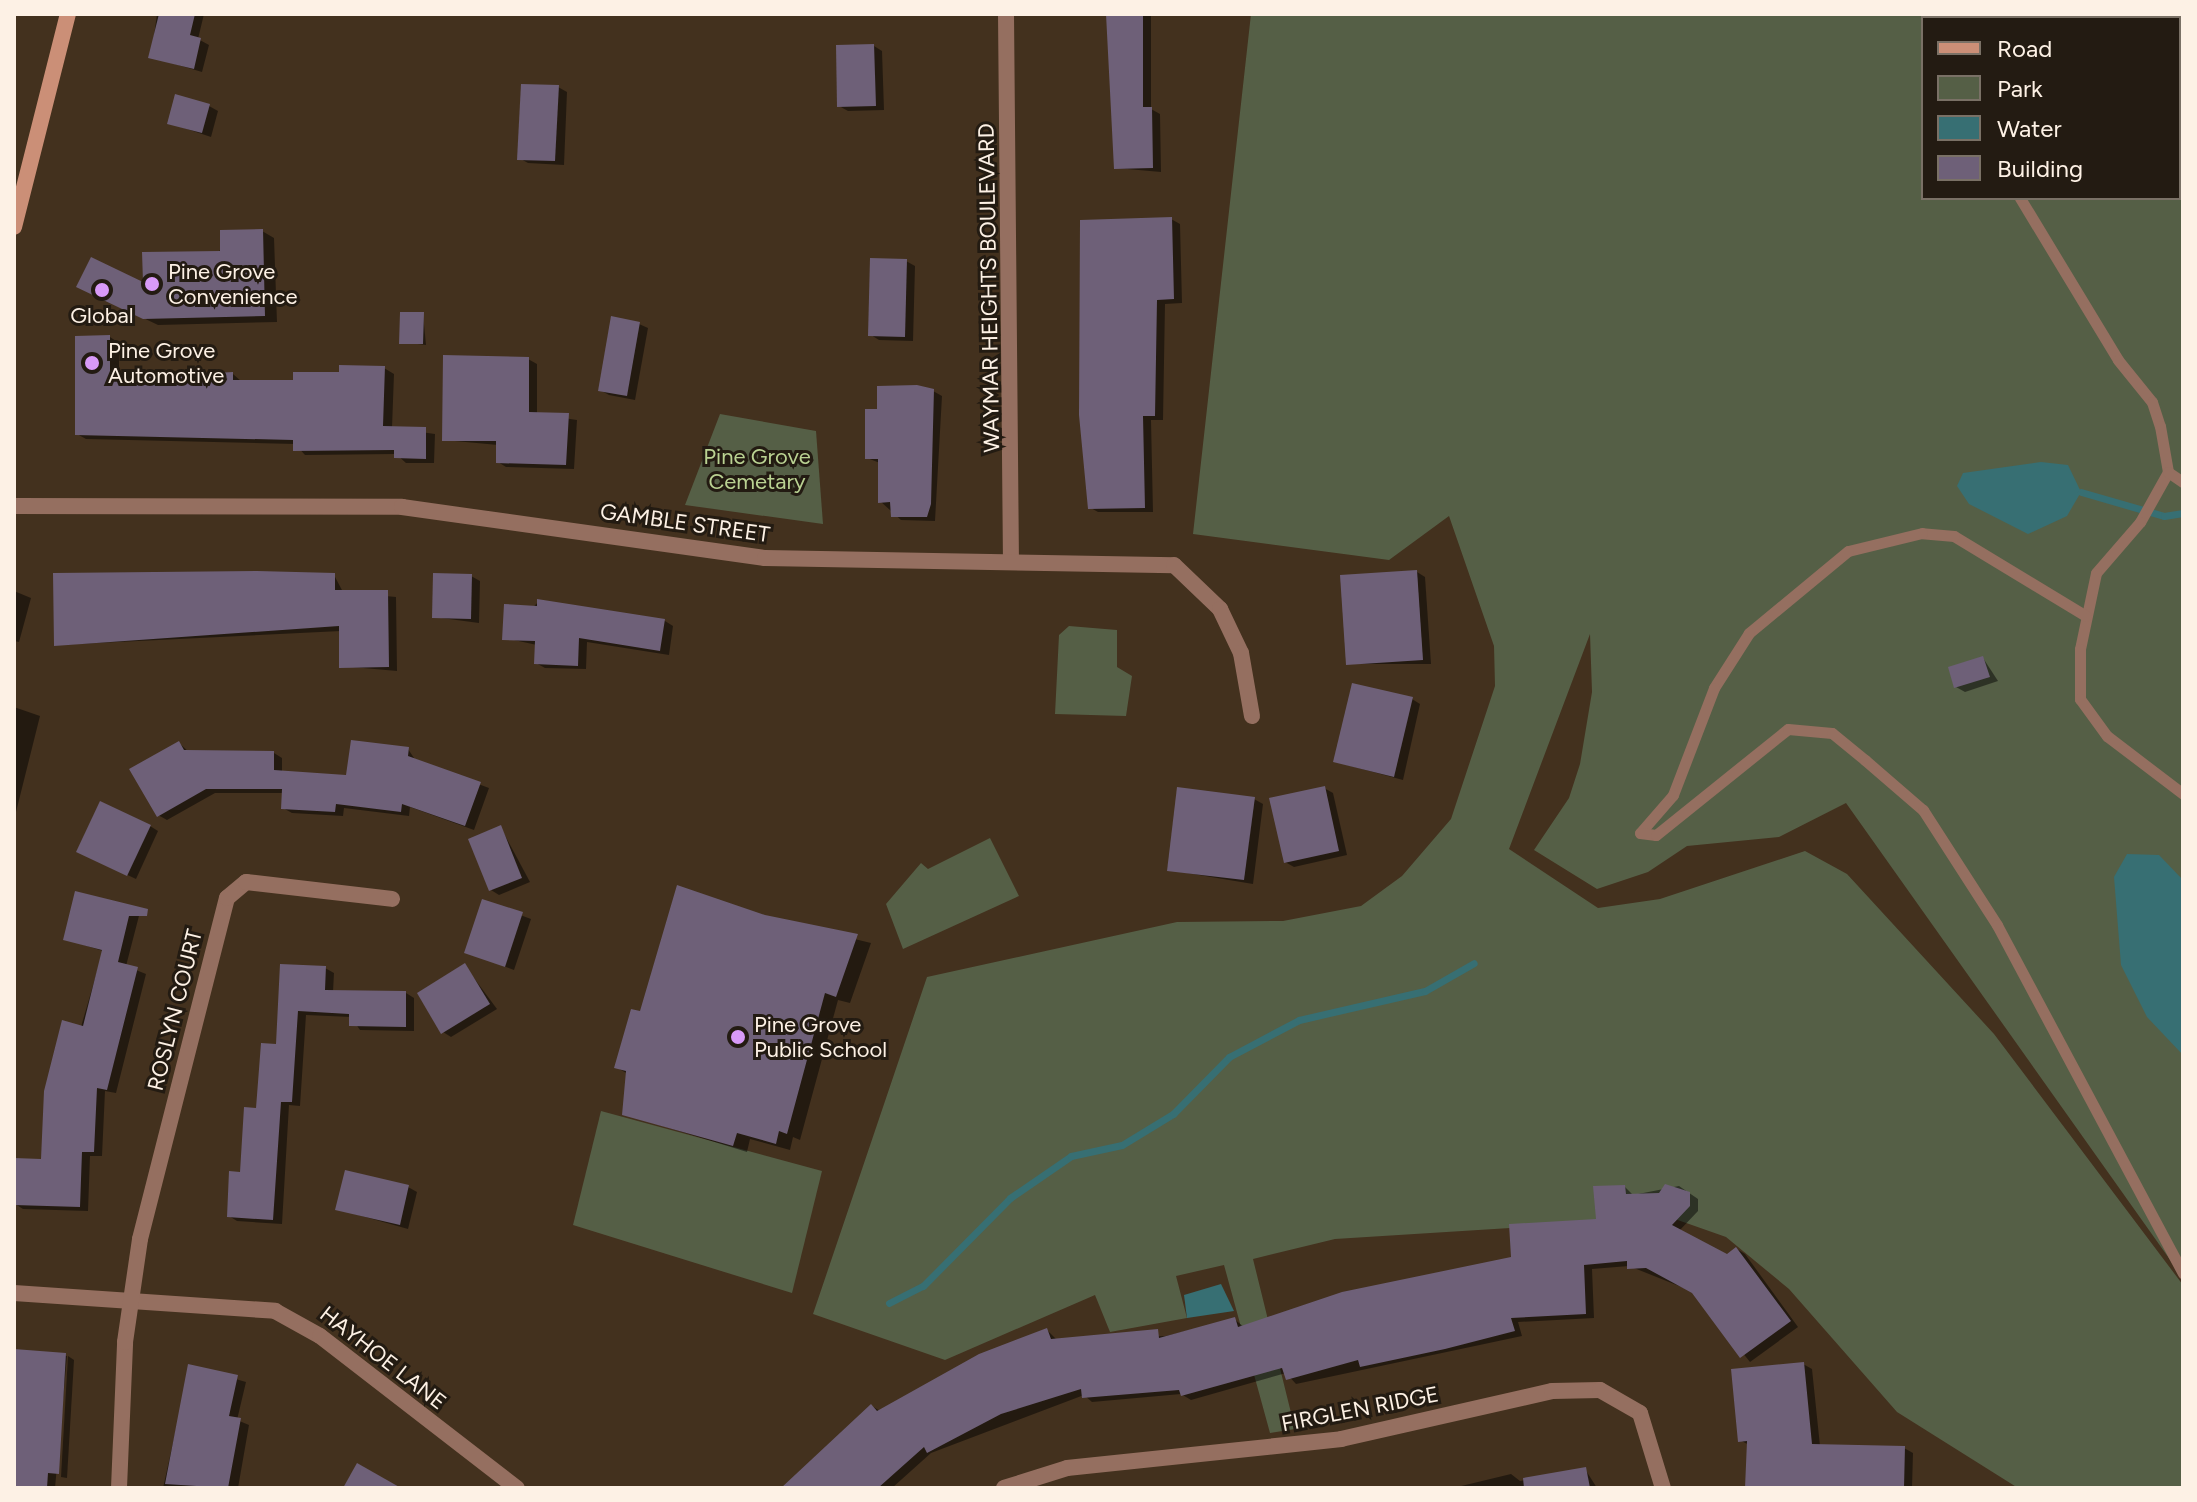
<!DOCTYPE html>
<html>
<head>
<meta charset="utf-8">
<style>
  body { margin:0 }
  #map { position:relative; width:2197px; height:1502px; overflow:hidden; background:#43311e; font-family:Figtree,sans-serif }
  div>[style] { position:absolute }
  .green>* { inset:0; background:#555f46 }
  .water>* { inset:0; background:#376f73 }
  .shadow>* { inset:0; background:#0007 }
  .stream>* { height:7px; margin:-3.5px; padding:0 3.5px; transform-origin:3.5px; border-radius:3.5px; background:#376f73 }
  .building>* { inset:0; background:#6e6078 }
  .service>* { height:11px; margin:-5.5px; padding:0 5.5px; transform-origin:5.5px; border-radius:5.5px; background:#956f60 }
  .minor>* { height:16px; margin:-8px; padding:0 8px; transform-origin:8px; border-radius:8px; background:#956f60 }
  .secondary>* { height:16px; margin:-8px; padding:0 8px; transform-origin:8px; border-radius:8px; background:#cb8f77 }
  .dots>* { width:22px; height:22px; translate:-50% -50%; box-sizing:border-box; border:4px solid #231b12; border-radius:50% }
  span { translate:-50% -50%; white-space:nowrap; text-align:center; line-height:1.15; -webkit-text-stroke:6px #231b12; paint-order:stroke }
  .poi-label { font-size:22px; color:#fdf1e5 }
  .left { translate:0 -50%; text-align:left }
  .street-label { font-size:22px; color:#fdf1e5 }
  .park-label { font-size:22px; color:#bad292 }
  .frame { position:absolute; inset:0; border:16px solid #fdf1e5; pointer-events:none }
  .legend { position:absolute; left:1921px; top:16px; width:260px; height:184px; box-sizing:border-box; background:#231b12; border:2px solid #7a7166; margin:0; padding:10px 14px; list-style:none; font-size:24px; color:#fdf1e5 }
  .legend li { display:flex; align-items:center; gap:16px; height:40px }
  .legend b { width:40px; border:2px solid #7a7166 }
</style>
</head>
<body>
<div id="map">
  <div class="green">
    <i style="clip-path:polygon(evenodd,1251px 14px,2183px 14px,2183px 1278px,1846px 803px,1779px 837px,1687px 846px,1648px 872px,1597px 889px,1534px 850px,1569px 798px,1580px 764px,1592px 692px,1590px 634px,1509px 849px,1598px 908px,1660px 899px,1805px 851px,1847px 874px,1994px 1034px,2183px 1285px,2183px 1488px,2018px 1488px,1897px 1412px,1789px 1289px,1726px 1237px,1672px 1218px,1335px 1239px,1253px 1259px,1295px 1429px,1270px 1433px,1224px 1265px,1176px 1276px,1187px 1318px,1110px 1332px,1095px 1295px,945px 1360px,813px 1314px,927px 977px,1177px 922px,1283px 921px,1361px 906px,1402px 876px,1451px 819px,1495px 686px,1494px 646px,1449px 516px,1389px 560px,1193px 534px,1251px 14px,1923px 18px,2179px 18px,2179px 198px,1923px 198px,1923px 18px)"></i>
    <i style="clip-path:polygon(720px 414px,816px 431px,823px 524px,685px 505px)"></i>
    <i style="clip-path:polygon(1069px 626px,1117px 630px,1117px 667px,1132px 676px,1126px 716px,1055px 714px,1059px 635px)"></i>
    <i style="clip-path:polygon(990px 838px,1019px 896px,903px 949px,886px 904px,921px 863px,928px 869px)"></i>
    <i style="clip-path:polygon(601px 1111px,822px 1171px,792px 1293px,573px 1225px)"></i>
  </div>
  <div class="water">
    <i style="clip-path:polygon(2041px 462px,2068px 465px,2081px 492px,2067px 516px,2028px 534px,1969px 504px,1957px 486px,1963px 473px)"></i>
    <i style="clip-path:polygon(2127px 854px,2159px 855px,2183px 880px,2183px 1055px,2147px 1017px,2121px 965px,2114px 877px)"></i>
    <i style="clip-path:polygon(1221px 1284px,1234px 1311px,1187px 1318px,1184px 1295px)"></i>
  </div>
  <div class="shadow">
    <i style="clip-path:polygon(157px 14px,204px 14px,198px 39px,209px 45px,202px 72px,151px 57px)"></i>
    <i style="clip-path:polygon(1109px 14px,1151px 14px,1151px 109px,1160px 114px,1161px 172px,1116px 168px)"></i>
    <i style="clip-path:polygon(874px 46px,882px 51px,884px 110px,848px 111px,839px 106px)"></i>
    <i style="clip-path:polygon(558px 87px,567px 92px,564px 165px,528px 163px,519px 158px)"></i>
    <i style="clip-path:polygon(209px 106px,218px 111px,211px 137px,169px 123px)"></i>
    <i style="clip-path:polygon(1171px 219px,1180px 224px,1182px 303px,1165px 304px,1163px 420px,1151px 420px,1153px 512px,1098px 512px,1089px 507px)"></i>
    <i style="clip-path:polygon(262px 231px,274px 238px,277px 322px,158px 325px,91px 293px,145px 285px)"></i>
    <i style="clip-path:polygon(906px 261px,915px 266px,913px 341px,879px 340px,871px 335px)"></i>
    <i style="clip-path:polygon(423px 314px,426px 345px,401px 342px)"></i>
    <i style="clip-path:polygon(639px 324px,648px 328px,635px 400px,609px 395px,600px 390px)"></i>
    <i style="clip-path:polygon(110px 337px,119px 343px,119px 381px,233px 374px,242px 382px,295px 382px,384px 368px,394px 374px,392px 428px,435px 434px,434px 463px,406px 463px,396px 454px,305px 455px,295px 444px,86px 439px,77px 434px)"></i>
    <i style="clip-path:polygon(528px 359px,537px 364px,537px 414px,577px 420px,574px 469px,506px 467px,498px 462px,498px 445px,444px 440px)"></i>
    <i style="clip-path:polygon(933px 391px,942px 396px,935px 521px,901px 520px,880px 501px,880px 463px,867px 458px,879px 411px)"></i>
    <i style="clip-path:polygon(1417px 572px,1425px 577px,1431px 664px,1348px 664px)"></i>
    <i style="clip-path:polygon(334px 575px,343px 592px,396px 597px,397px 671px,341px 666px,341px 631px,56px 645px)"></i>
    <i style="clip-path:polygon(471px 576px,480px 581px,479px 623px,434px 617px)"></i>
    <i style="clip-path:polygon(14px 591px,31px 598px,19px 642px,14px 641px)"></i>
    <i style="clip-path:polygon(539px 601px,665px 621px,673px 626px,669px 655px,587px 642px,586px 669px,545px 668px,536px 663px,537px 645px,504px 638px)"></i>
    <i style="clip-path:polygon(1983px 658px,1998px 681px,1965px 692px,1956px 687px)"></i>
    <i style="clip-path:polygon(1412px 699px,1420px 704px,1403px 780px,1336px 762px)"></i>
    <i style="clip-path:polygon(14px 707px,40px 716px,14px 820px)"></i>
    <i style="clip-path:polygon(179px 743px,190px 753px,274px 753px,282px 758px,282px 773px,348px 777px,408px 749px,416px 761px,489px 788px,474px 830px,410px 807px,409px 816px,344px 808px,343px 816px,292px 813px,283px 808px,284px 793px,215px 793px,167px 820px,158px 815px)"></i>
    <i style="clip-path:polygon(1324px 788px,1333px 793px,1347px 855px,1294px 867px,1285px 862px)"></i>
    <i style="clip-path:polygon(1254px 799px,1263px 804px,1253px 884px,1169px 870px)"></i>
    <i style="clip-path:polygon(150px 826px,158px 831px,136px 879px,87px 856px)"></i>
    <i style="clip-path:polygon(501px 828px,530px 882px,499px 895px,491px 890px)"></i>
    <i style="clip-path:polygon(483px 901px,531px 919px,514px 970px,466px 952px)"></i>
    <i style="clip-path:polygon(140px 912px,126px 966px,146px 974px,116px 1093px,105px 1091px,102px 1156px,90px 1156px,88px 1211px,23px 1209px,15px 1204px,42px 1161px,103px 951px,65px 939px)"></i>
    <i style="clip-path:polygon(764px 917px,871px 943px,850px 1003px,838px 1000px,800px 1140px,793px 1137px,790px 1150px,750px 1139px,747px 1152px,624px 1114px,628px 1074px,616px 1067px,641px 1014px)"></i>
    <i style="clip-path:polygon(282px 966px,325px 968px,334px 973px,333px 992px,406px 993px,414px 998px,414px 1031px,360px 1030px,351px 1017px,306px 1015px,300px 1106px,289px 1105px,282px 1224px,237px 1221px,229px 1216px,278px 1046px)"></i>
    <i style="clip-path:polygon(465px 966px,497px 1009px,451px 1037px,443px 1032px)"></i>
    <i style="clip-path:polygon(1679px 1186px,1698px 1199px,1698px 1211px,1679px 1231px,1727px 1256px,1737px 1249px,1745px 1254px,1798px 1327px,1750px 1362px,1694px 1292px,1629px 1266px,1592px 1269px,1594px 1318px,1518px 1322px,1522px 1336px,1296px 1384px,1286px 1373px,1191px 1400px,1181px 1394px,1092px 1402px,1084px 1395px,931px 1453px,892px 1488px,786px 1488px,872px 1406px,880px 1411px,1047px 1330px,1057px 1340px,1166px 1336px,1234px 1319px,1244px 1327px,1513px 1259px,1598px 1221px,1625px 1187px,1633px 1195px)"></i>
    <i style="clip-path:polygon(408px 1187px,417px 1192px,408px 1229px,337px 1209px)"></i>
    <i style="clip-path:polygon(14px 1351px,67px 1356px,55px 1488px,14px 1488px)"></i>
    <i style="clip-path:polygon(68px 1356px,74px 1360px,67px 1478px,61px 1477px)"></i>
    <i style="clip-path:polygon(1803px 1364px,1812px 1369px,1820px 1446px,1904px 1448px,1913px 1453px,1912px 1488px,1747px 1488px,1749px 1445px,1740px 1440px)"></i>
    <i style="clip-path:polygon(190px 1366px,246px 1382px,237px 1420px,249px 1425px,238px 1488px,163px 1488px)"></i>
    <i style="clip-path:polygon(1585px 1469px,1597px 1488px,1453px 1488px,1511px 1474px,1520px 1481px)"></i>
  </div>
  <div class="stream">
    <i style="left:2081px;top:492px;width:86px;rotate:16.1deg"></i>
    <i style="left:2164px;top:516px;width:19px;rotate:-9deg"></i>
    <i style="left:889px;top:1303px;width:38px;rotate:-27deg"></i>
    <i style="left:923px;top:1286px;width:124px;rotate:-45.3deg"></i>
    <i style="left:1010px;top:1198px;width:74px;rotate:-34.5deg"></i>
    <i style="left:1071px;top:1156px;width:52px;rotate:-12.2deg"></i>
    <i style="left:1122px;top:1145px;width:60px;rotate:-31.3deg"></i>
    <i style="left:1173px;top:1114px;width:80px;rotate:-45.5deg"></i>
    <i style="left:1229px;top:1057px;width:79px;rotate:-27.9deg"></i>
    <i style="left:1299px;top:1020px;width:129px;rotate:-13deg"></i>
    <i style="left:1425px;top:991px;width:56px;rotate:-29.7deg"></i>
  </div>
  <div class="building">
    <i style="clip-path:polygon(159px 14px,195px 14px,190px 35px,201px 38px,194px 69px,148px 58px)"></i>
    <i style="clip-path:polygon(1106px 14px,1143px 14px,1143px 107px,1152px 107px,1153px 168px,1114px 169px)"></i>
    <i style="clip-path:polygon(874px 44px,876px 106px,837px 107px,836px 45px)"></i>
    <i style="clip-path:polygon(521px 84px,559px 85px,555px 161px,517px 160px)"></i>
    <i style="clip-path:polygon(175px 94px,210px 104px,202px 133px,167px 124px)"></i>
    <i style="clip-path:polygon(1172px 217px,1174px 299px,1157px 300px,1155px 416px,1143px 416px,1145px 508px,1088px 509px,1079px 415px,1080px 220px)"></i>
    <i style="clip-path:polygon(263px 229px,265px 316px,143px 319px,76px 287px,91px 257px,143px 282px,142px 252px,220px 251px,220px 230px)"></i>
    <i style="clip-path:polygon(870px 258px,907px 259px,905px 337px,868px 336px)"></i>
    <i style="clip-path:polygon(400px 312px,424px 312px,423px 344px,399px 344px)"></i>
    <i style="clip-path:polygon(611px 316px,640px 322px,627px 396px,598px 391px)"></i>
    <i style="clip-path:polygon(110px 335px,110px 379px,233px 372px,233px 380px,293px 380px,293px 372px,339px 372px,339px 365px,385px 366px,383px 426px,426px 427px,426px 459px,394px 458px,394px 450px,293px 451px,293px 440px,75px 435px,75px 336px)"></i>
    <i style="clip-path:polygon(443px 355px,529px 357px,529px 412px,569px 413px,566px 465px,496px 463px,496px 441px,442px 441px)"></i>
    <i style="clip-path:polygon(917px 385px,934px 389px,931px 504px,927px 517px,891px 517px,890px 502px,878px 503px,878px 459px,865px 459px,865px 409px,877px 409px,877px 386px)"></i>
    <i style="clip-path:polygon(1417px 570px,1423px 660px,1346px 665px,1340px 575px)"></i>
    <i style="clip-path:polygon(257px 571px,335px 573px,335px 590px,388px 590px,389px 667px,339px 668px,339px 626px,54px 646px,53px 573px)"></i>
    <i style="clip-path:polygon(433px 573px,472px 574px,471px 619px,432px 618px)"></i>
    <i style="clip-path:polygon(537px 599px,665px 619px,660px 651px,579px 638px,578px 666px,534px 664px,535px 641px,502px 640px,504px 604px,537px 606px)"></i>
    <i style="clip-path:polygon(1983px 656px,1990px 677px,1954px 688px,1948px 667px)"></i>
    <i style="clip-path:polygon(1352px 683px,1413px 697px,1394px 777px,1333px 762px)"></i>
    <i style="clip-path:polygon(351px 740px,409px 747px,408px 756px,481px 782px,465px 826px,402px 804px,401px 812px,336px 804px,335px 812px,281px 809px,282px 789px,206px 789px,157px 817px,129px 769px,179px 741px,184px 750px,274px 751px,274px 770px,346px 775px)"></i>
    <i style="clip-path:polygon(1325px 786px,1339px 851px,1284px 863px,1269px 798px)"></i>
    <i style="clip-path:polygon(1177px 787px,1255px 797px,1244px 880px,1167px 871px)"></i>
    <i style="clip-path:polygon(100px 801px,151px 825px,127px 876px,76px 852px)"></i>
    <i style="clip-path:polygon(501px 825px,522px 878px,489px 891px,468px 839px)"></i>
    <i style="clip-path:polygon(677px 885px,765px 915px,858px 934px,836px 997px,825px 993px,787px 1134px,779px 1131px,776px 1144px,737px 1133px,733px 1146px,622px 1115px,626px 1071px,614px 1068px,631px 1009px,640px 1011px)"></i>
    <i style="clip-path:polygon(75px 891px,148px 909px,147px 916px,129px 916px,118px 962px,138px 967px,107px 1090px,97px 1088px,94px 1152px,82px 1152px,80px 1207px,14px 1205px,14px 1158px,41px 1159px,44px 1091px,62px 1020px,83px 1026px,102px 950px,63px 940px)"></i>
    <i style="clip-path:polygon(482px 899px,523px 912px,505px 967px,464px 953px)"></i>
    <i style="clip-path:polygon(465px 963px,490px 1004px,441px 1034px,417px 993px)"></i>
    <i style="clip-path:polygon(280px 964px,326px 966px,325px 990px,406px 991px,406px 1027px,349px 1026px,349px 1014px,298px 1011px,292px 1102px,281px 1102px,273px 1220px,227px 1217px,229px 1171px,240px 1172px,244px 1107px,256px 1108px,261px 1043px,276px 1044px)"></i>
    <i style="clip-path:polygon(345px 1170px,409px 1185px,400px 1225px,335px 1210px)"></i>
    <i style="clip-path:polygon(1665px 1184px,1690px 1192px,1690px 1206px,1672px 1225px,1727px 1254px,1736px 1247px,1791px 1321px,1740px 1358px,1692px 1293px,1646px 1268px,1627px 1269px,1627px 1261px,1584px 1265px,1586px 1314px,1511px 1318px,1515px 1331px,1445px 1349px,1360px 1367px,1358px 1360px,1286px 1380px,1282px 1368px,1181px 1396px,1179px 1390px,1082px 1398px,1081px 1389px,1001px 1414px,927px 1453px,924px 1447px,878px 1488px,781px 1488px,871px 1404px,877px 1411px,979px 1354px,1047px 1328px,1051px 1339px,1158px 1329px,1159px 1338px,1235px 1317px,1238px 1327px,1342px 1292px,1511px 1257px,1509px 1224px,1596px 1219px,1593px 1186px,1625px 1185px,1626px 1194px,1659px 1193px)"></i>
    <i style="clip-path:polygon(14px 1349px,66px 1353px,59px 1474px,48px 1473px,47px 1488px,14px 1488px)"></i>
    <i style="clip-path:polygon(1804px 1362px,1812px 1444px,1905px 1446px,1904px 1488px,1745px 1488px,1747px 1441px,1738px 1442px,1731px 1369px)"></i>
    <i style="clip-path:polygon(188px 1364px,238px 1375px,229px 1416px,241px 1418px,228px 1488px,165px 1484px)"></i>
    <i style="clip-path:polygon(357px 1463px,401px 1488px,343px 1488px)"></i>
    <i style="clip-path:polygon(1586px 1467px,1590px 1488px,1524px 1488px,1523px 1478px)"></i>
  </div>
  <div class="service">
    <i style="left:1934px;top:14px;width:4px;rotate:63deg"></i>
    <i style="left:2020px;top:198px;width:189px;rotate:58.8deg"></i>
    <i style="left:2118px;top:360px;width:54px;rotate:51deg"></i>
    <i style="left:2152px;top:402px;width:25px;rotate:72deg"></i>
    <i style="left:2160px;top:426px;width:47px;rotate:80.1deg"></i>
    <i style="left:2168px;top:472px;width:57px;rotate:119.2deg"></i>
    <i style="left:2140px;top:522px;width:67px;rotate:130.8deg"></i>
    <i style="left:2096px;top:573px;width:78px;rotate:101.9deg"></i>
    <i style="left:2080px;top:649px;width:50px;rotate:90deg"></i>
    <i style="left:2080px;top:699px;width:46px;rotate:53.9deg"></i>
    <i style="left:2107px;top:736px;width:96px;rotate:37.3deg"></i>
    <i style="left:2168px;top:472px;width:18px;rotate:34deg"></i>
    <i style="left:2086px;top:616px;width:154px;rotate:-148.8deg"></i>
    <i style="left:1954px;top:536px;width:32px;rotate:-175deg"></i>
    <i style="left:1922px;top:533px;width:76px;rotate:166.3deg"></i>
    <i style="left:1848px;top:551px;width:129px;rotate:140.4deg"></i>
    <i style="left:1749px;top:633px;width:65px;rotate:122.5deg"></i>
    <i style="left:1714px;top:688px;width:115px;rotate:111deg"></i>
    <i style="left:1673px;top:795px;width:50px;rotate:131deg"></i>
    <i style="left:1640px;top:833px;width:16px;rotate:7deg"></i>
    <i style="left:1656px;top:835px;width:169px;rotate:-38.8deg"></i>
    <i style="left:1788px;top:729px;width:44px;rotate:5.2deg"></i>
    <i style="left:1832px;top:733px;width:43px;rotate:39.3deg"></i>
    <i style="left:1865px;top:760px;width:77px;rotate:40.8deg"></i>
    <i style="left:1923px;top:810px;width:137px;rotate:57.2deg"></i>
    <i style="left:1997px;top:925px;width:395px;rotate:61.9deg"></i>
  </div>
  <div class="minor">
    <i style="left:1006px;top:14px;width:548px;rotate:89.48deg"></i>
    <i style="left:14px;top:506px;width:388px;rotate:0.1deg"></i>
    <i style="left:402px;top:507px;width:367px;rotate:8deg"></i>
    <i style="left:765px;top:558px;width:409px;rotate:1deg"></i>
    <i style="left:1174px;top:565px;width:64px;rotate:43.7deg"></i>
    <i style="left:1220px;top:609px;width:49px;rotate:64.5deg"></i>
    <i style="left:1241px;top:653px;width:64px;rotate:80.1deg"></i>
    <i style="left:14px;top:1293px;width:262px;rotate:3.9deg"></i>
    <i style="left:275px;top:1311px;width:51px;rotate:29.1deg"></i>
    <i style="left:320px;top:1336px;width:249px;rotate:37.7deg"></i>
    <i style="left:119px;top:1488px;width:146px;rotate:-87.6deg"></i>
    <i style="left:125px;top:1342px;width:104px;rotate:-81.7deg"></i>
    <i style="left:140px;top:1239px;width:352px;rotate:-75.7deg"></i>
    <i style="left:227px;top:898px;width:25px;rotate:-40deg"></i>
    <i style="left:246px;top:882px;width:147px;rotate:6.6deg"></i>
    <i style="left:1004px;top:1488px;width:66px;rotate:-17.6deg"></i>
    <i style="left:1067px;top:1468px;width:276px;rotate:-6deg"></i>
    <i style="left:1341px;top:1439px;width:216px;rotate:-12.8deg"></i>
    <i style="left:1552px;top:1391px;width:48px;rotate:-1.2deg"></i>
    <i style="left:1600px;top:1390px;width:46px;rotate:29.9deg"></i>
    <i style="left:1640px;top:1413px;width:78px;rotate:73deg"></i>
  </div>
  <div class="secondary">
    <i style="left:14px;top:227px;width:220px;rotate:-75.8deg"></i>
  </div>
  <div class="dots">
    <i style="left:152px;top:284px;background:#d89af8"></i>
    <i style="left:102px;top:290px;background:#d89af8"></i>
    <i style="left:92px;top:363px;background:#d89af8"></i>
    <i style="left:738px;top:1037px;background:#d89af8"></i>
  </div>
  <div class="poi-label">
    <span class="left" style="left:168px;top:284px">Pine Grove<br>Convenience</span>
    <span style="left:102px;top:316px">Global</span>
    <span class="left" style="left:108px;top:363px">Pine Grove<br>Automotive</span>
    <span class="left" style="left:754px;top:1037px">Pine Grove<br>Public School</span>
  </div>
  <div class="street-label">
    <span style="left:989px;top:288px;rotate:-91deg">WAYMAR HEIGHTS BOULEVARD</span>
    <span style="left:685px;top:523px;rotate:8deg">GAMBLE STREET</span>
    <span style="left:175px;top:1010px;rotate:-76deg">ROSLYN COURT</span>
    <span style="left:383px;top:1358px;rotate:38deg">HAYHOE LANE</span>
    <span style="left:1360px;top:1409px;rotate:-11deg">FIRGLEN RIDGE</span>
  </div>
  <div class="park-label">
    <span style="left:757px;top:469px">Pine Grove<br>Cemetary</span>
  </div>
  <div class="frame"></div>
  <ul class="legend">
  <li><b style="height:10px;background:#cb8f77"></b>Road</li>
  <li><b style="height:22px;background:#555f46"></b>Park</li>
  <li><b style="height:22px;background:#376f73"></b>Water</li>
  <li><b style="height:22px;background:#6e6078"></b>Building</li>
  </ul>
</div>
</body>
</html>
